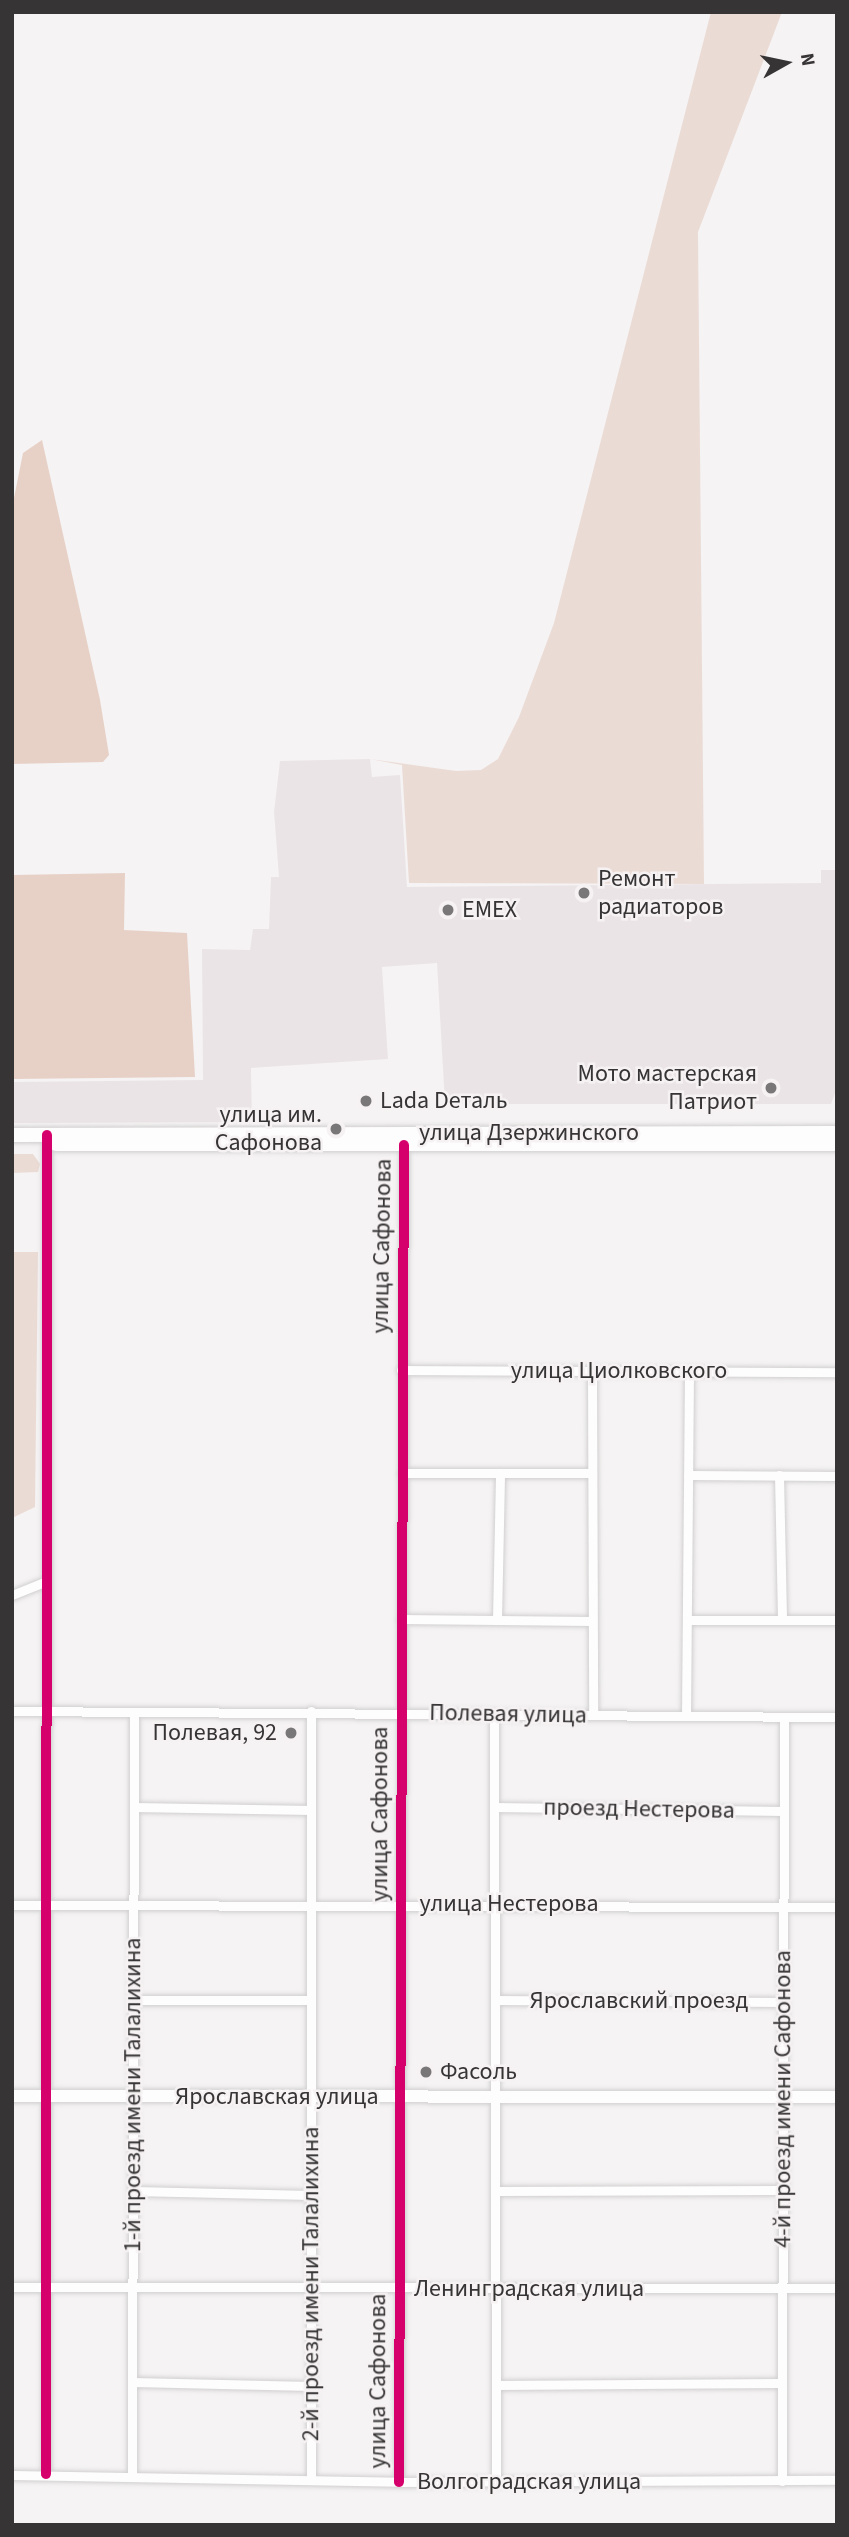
<!DOCTYPE html>
<html>
<head>
<meta charset="utf-8">
<style>
  body { margin:0 }
  #map { position:relative; width:849px; height:2537px; overflow:hidden; background:#f5f3f4; font-family:"Source Sans 3",sans-serif }
  div>[style] { position:absolute }
  .built>* { inset:0; background:#ebe4e6 }
  .green>* { inset:0; background:#ebdbd5 }
  .forest>* { inset:0; background:#e7d1c7 }
  .roads { filter:drop-shadow(0 0 2px #d1cfcf) drop-shadow(0 0 2px #d1cfcf) }
  .street>* { height:9px; margin:-4.5px; padding:0 4.5px; transform-origin:4.5px; border-radius:4.5px; background:#fefdfd }
  .secondary>* { height:12px; margin:-6px; padding:0 6px; transform-origin:6px; border-radius:6px; background:#fefdfd }
  .primary>* { height:14px; margin:-7px; padding:0 7px; transform-origin:7px; border-radius:7px; background:#fefdfd }
  .cycleway>* { height:10px; margin:-5px; padding:0 5px; transform-origin:5px; border-radius:5px; background:#d6006c }
  .dots>* { width:19px; height:19px; translate:-50% -50%; box-sizing:border-box; border:4px solid #f6f2f3; border-radius:50% }
  span { translate:-50% -50%; white-space:nowrap; text-align:center; line-height:1.15; -webkit-text-stroke:5px #f6f2f3; paint-order:stroke }
  .poi-label { font-size:24px; color:#363434 }
  .left { translate:0 -50%; text-align:left }
  .right { translate:-100% -50%; text-align:right }
  .street-label { font-size:24px; color:#363434 }
  .frame { position:absolute; inset:0; border:14px solid #363434; pointer-events:none }
  .north { position:absolute; left:751px; top:28px; width:70px; height:70px; -webkit-text-stroke:5px #f6f2f3; paint-order:stroke; rotate:81deg; font-size:19px; font-weight:700; line-height:28px; text-align:center; color:#363434 }
  .north::after { content:''; display:block; margin:auto; width:24px; height:32px; background:#363434; clip-path:polygon(50% 0,100% 100%,50% 72%,0 100%) }
</style>
</head>
<body>
<div id="map">
  <div class="built">
    <i style="clip-path:polygon(370px 759px,372px 777px,400px 775px,407px 887px,821px 883px,821px 870px,837px 870px,837px 1088px,831px 1104px,445px 1104px,437px 963px,382px 967px,388px 1059px,251px 1068px,252px 1122px,12px 1123px,12px 1082px,203px 1080px,202px 949px,250px 950px,253px 929px,269px 929px,271px 877px,279px 877px,274px 812px,280px 761px)"></i>
  </div>
  <div class="green">
    <i style="clip-path:polygon(711px 12px,782px 12px,698px 232px,704px 884px,409px 883px,402px 765px,370px 759px,456px 771px,481px 770px,498px 759px,519px 717px,554px 623px)"></i>
    <i style="clip-path:polygon(12px 1154px,33px 1154px,40px 1164px,38px 1172px,12px 1173px)"></i>
    <i style="clip-path:polygon(12px 1252px,38px 1252px,35px 1507px,12px 1518px)"></i>
  </div>
  <div class="forest">
    <i style="clip-path:polygon(42px 440px,100px 700px,109px 755px,103px 762px,12px 764px,12px 508px,23px 453px)"></i>
    <i style="clip-path:polygon(125px 873px,124px 930px,187px 933px,195px 1077px,12px 1079px,12px 875px)"></i>
  </div>
  <div class="roads">
    <div class="street">
      <i style="left:401px;top:1370px;width:436px;rotate:0.3deg"></i>
      <i style="left:592px;top:1371px;width:344px;rotate:89.8deg"></i>
      <i style="left:402px;top:1473px;width:190px"></i>
      <i style="left:688px;top:1475px;width:149px;rotate:0.4deg"></i>
      <i style="left:779px;top:1475px;width:145px;rotate:88.8deg"></i>
      <i style="left:12px;top:1595px;width:37px;rotate:-22deg"></i>
      <i style="left:401px;top:1619px;width:191px;rotate:0.6deg"></i>
      <i style="left:497px;top:1619px;width:144px;rotate:-88.8deg"></i>
      <i style="left:687px;top:1620px;width:150px"></i>
      <i style="left:12px;top:1711px;width:825px;rotate:0.42deg"></i>
      <i style="left:494px;top:1714px;width:768px;rotate:89.85deg"></i>
      <i style="left:686px;top:1716px;width:345px;rotate:-89.5deg"></i>
      <i style="left:134px;top:1807px;width:177px;rotate:1deg"></i>
      <i style="left:494px;top:1807px;width:290px;rotate:0.8deg"></i>
      <i style="left:12px;top:1905px;width:825px;rotate:0.14deg"></i>
      <i style="left:133px;top:2000px;width:178px"></i>
      <i style="left:495px;top:2000px;width:288px;rotate:0.4deg"></i>
      <i style="left:133px;top:2191px;width:178px;rotate:1.3deg"></i>
      <i style="left:495px;top:2191px;width:287px;rotate:-0.2deg"></i>
      <i style="left:12px;top:2287px;width:825px;rotate:0.07deg"></i>
      <i style="left:132px;top:2382px;width:179px;rotate:1.3deg"></i>
      <i style="left:496px;top:2385px;width:286px;rotate:-0.4deg"></i>
      <i style="left:46px;top:2474px;width:1339px;rotate:-89.96deg"></i>
      <i style="left:12px;top:2475px;width:387px;rotate:1deg"></i>
      <i style="left:399px;top:2482px;width:438px;rotate:-0.3deg"></i>
      <i style="left:132px;top:2477px;width:763px;rotate:-89.85deg"></i>
      <i style="left:311px;top:2480px;width:769px;rotate:-90deg"></i>
      <i style="left:782px;top:2481px;width:764px;rotate:-89.85deg"></i>
      <i style="left:399px;top:2482px;width:1337px;rotate:-89.79deg"></i>
    </div>
    <div class="secondary">
      <i style="left:12px;top:2096px;width:825px;rotate:0.07deg"></i>
    </div>
    <div class="primary">
      <i style="left:12px;top:1135px;width:825px;rotate:-0.14deg"></i>
      <i style="left:56px;top:1144px;width:781px"></i>
    </div>
  </div>
  <div class="cycleway">
    <i style="left:46px;top:2474px;width:1339px;rotate:-89.96deg"></i>
    <i style="left:399px;top:2482px;width:1337px;rotate:-89.79deg"></i>
  </div>
  <div class="dots">
    <i style="left:584px;top:893px;background:#797777"></i>
    <i style="left:448px;top:910px;background:#797777"></i>
    <i style="left:771px;top:1088px;background:#797777"></i>
    <i style="left:366px;top:1101px;background:#797777"></i>
    <i style="left:336px;top:1129px;background:#797777"></i>
    <i style="left:291px;top:1733px;background:#797777"></i>
    <i style="left:426px;top:2072px;background:#797777"></i>
  </div>
  <div class="poi-label">
    <span class="left" style="left:598px;top:893px">Ремонт<br>радиаторов</span>
    <span class="left" style="left:462px;top:910px">EMEX</span>
    <span class="right" style="left:757px;top:1088px">Мото мастерская<br>Патриот</span>
    <span class="left" style="left:380px;top:1101px">Lada Dеталь</span>
    <span class="right" style="left:322px;top:1129px">улица им.<br>Сафонова</span>
    <span class="right" style="left:277px;top:1733px">Полевая, 92</span>
    <span class="left" style="left:440px;top:2072px">Фасоль</span>
  </div>
  <div class="street-label">
    <span style="left:529px;top:1133px">улица Дзержинского</span>
    <span style="left:382px;top:1246px;rotate:-89deg">улица Сафонова</span>
    <span style="left:619px;top:1371px">улица Циолковского</span>
    <span style="left:508px;top:1714px;rotate:1deg">Полевая улица</span>
    <span style="left:639px;top:1809px;rotate:1deg">проезд Нестерова</span>
    <span style="left:380px;top:1814px;rotate:-90deg">улица Сафонова</span>
    <span style="left:509px;top:1904px">улица Нестерова</span>
    <span style="left:639px;top:2001px">Ярославский проезд</span>
    <span style="left:133px;top:2095px;rotate:-90deg">1-й проезд имени Талалихина</span>
    <span style="left:277px;top:2097px">Ярославская улица</span>
    <span style="left:783px;top:2099px;rotate:-90deg">4-й проезд имени Сафонова</span>
    <span style="left:311px;top:2284px;rotate:-90deg">2-й проезд имени Талалихина</span>
    <span style="left:529px;top:2289px">Ленинградская улица</span>
    <span style="left:378px;top:2381px;rotate:-90deg">улица Сафонова</span>
    <span style="left:529px;top:2482px">Волгоградская улица</span>
  </div>
  <div class="frame"></div>
  <div class="north">N</div>
</div>
</body>
</html>
